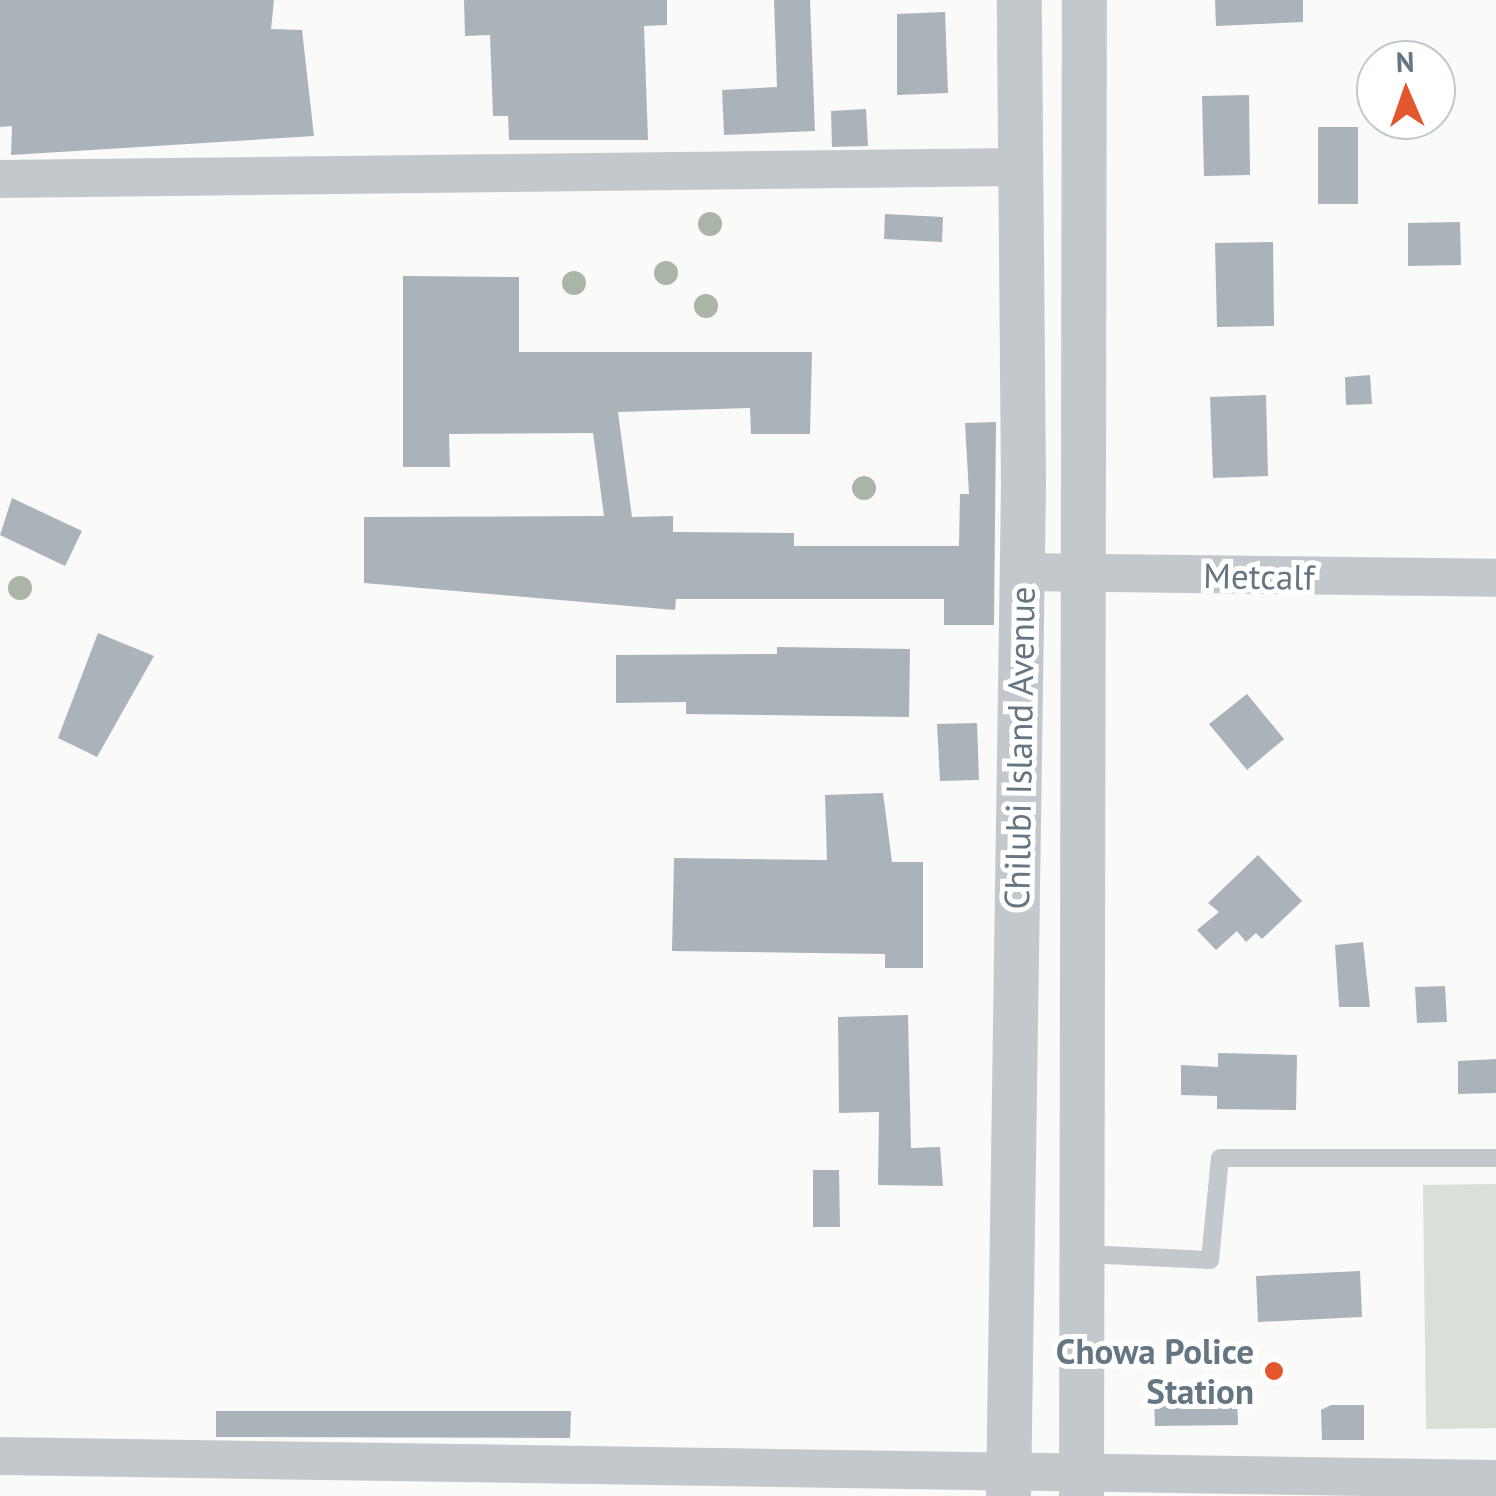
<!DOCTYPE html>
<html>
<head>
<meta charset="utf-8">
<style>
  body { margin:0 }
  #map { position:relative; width:1496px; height:1496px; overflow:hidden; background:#fafaf8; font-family:"PT Sans",sans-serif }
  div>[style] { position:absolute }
  .green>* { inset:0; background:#dadfd7 }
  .building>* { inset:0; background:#aab3b9 }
  .service>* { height:18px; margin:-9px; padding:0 9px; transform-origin:9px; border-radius:9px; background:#c3c8cc }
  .minor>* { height:38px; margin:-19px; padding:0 19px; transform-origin:19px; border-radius:19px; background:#c3c8cc }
  .tertiary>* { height:45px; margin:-22.5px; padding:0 22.5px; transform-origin:22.5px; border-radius:22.5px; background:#c3c8cc }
  .trees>* { width:24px; height:24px; margin:-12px; border-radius:50%; background:#aab4a7 }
  .dots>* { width:28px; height:28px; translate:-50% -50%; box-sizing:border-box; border:5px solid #fff; border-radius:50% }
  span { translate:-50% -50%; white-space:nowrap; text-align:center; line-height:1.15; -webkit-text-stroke:10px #fff; paint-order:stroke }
  .street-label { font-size:35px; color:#657683 }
  .poi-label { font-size:35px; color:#657683; font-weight:700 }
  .right { translate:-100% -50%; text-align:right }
  .north { position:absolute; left:1356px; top:40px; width:100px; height:100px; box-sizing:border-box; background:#fff; border:2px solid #c1c8cd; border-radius:50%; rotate:358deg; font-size:28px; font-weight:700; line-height:40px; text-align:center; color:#657683 }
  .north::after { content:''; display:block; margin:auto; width:35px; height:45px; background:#e4572e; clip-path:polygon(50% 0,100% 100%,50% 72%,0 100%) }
</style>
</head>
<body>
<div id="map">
  <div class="green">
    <i style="clip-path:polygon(1496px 1184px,1496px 1428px,1426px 1429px,1423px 1185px)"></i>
  </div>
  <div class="building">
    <i style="clip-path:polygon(0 0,274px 0,271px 29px,302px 30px,314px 136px,11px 155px,12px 126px,0 127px)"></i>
    <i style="clip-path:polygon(464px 0,667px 0,667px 25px,644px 26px,648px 140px,509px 140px,508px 116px,493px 116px,490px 35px,465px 36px)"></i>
    <i style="clip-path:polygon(774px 0,810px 0,815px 131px,724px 135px,722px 90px,777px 87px)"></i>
    <i style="clip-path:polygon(1215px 0,1303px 0,1303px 22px,1216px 26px)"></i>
    <i style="clip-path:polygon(945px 12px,948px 93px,897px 95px,897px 14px)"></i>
    <i style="clip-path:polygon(1249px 95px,1250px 175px,1204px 176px,1202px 96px)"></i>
    <i style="clip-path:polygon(866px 109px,868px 146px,832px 147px,831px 111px)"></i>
    <i style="clip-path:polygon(1318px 127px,1358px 127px,1358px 204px,1318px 204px)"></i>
    <i style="clip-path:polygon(885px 214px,943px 217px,942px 242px,884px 239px)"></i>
    <i style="clip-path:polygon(1460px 222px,1461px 265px,1408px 266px,1408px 223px)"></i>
    <i style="clip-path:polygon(1273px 242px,1274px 326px,1217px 327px,1215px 243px)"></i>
    <i style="clip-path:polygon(403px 276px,519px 277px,519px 352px,812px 352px,810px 434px,751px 434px,750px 408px,618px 412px,632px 517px,673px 516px,673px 532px,794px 533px,794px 546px,959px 546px,960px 494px,969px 494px,965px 423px,996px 422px,994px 625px,944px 625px,944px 599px,676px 599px,675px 610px,364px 583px,364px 517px,604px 516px,593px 433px,449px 434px,450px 467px,403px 467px)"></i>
    <i style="clip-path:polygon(1370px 375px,1372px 404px,1346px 405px,1345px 377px)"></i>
    <i style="clip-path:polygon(1266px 395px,1268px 476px,1213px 478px,1210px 397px)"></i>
    <i style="clip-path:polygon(12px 498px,82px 531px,65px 566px,0 535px)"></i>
    <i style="clip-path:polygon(98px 633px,154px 656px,97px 757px,58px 738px)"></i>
    <i style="clip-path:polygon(777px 647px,910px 649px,909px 717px,686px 714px,686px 702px,616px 703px,616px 655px,777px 654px)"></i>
    <i style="clip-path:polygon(1247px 694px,1284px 739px,1247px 770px,1209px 724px)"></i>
    <i style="clip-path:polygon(977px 723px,979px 780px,940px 781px,937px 724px)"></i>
    <i style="clip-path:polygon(883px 793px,892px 862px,923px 862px,923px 968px,885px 968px,885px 954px,672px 951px,674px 858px,827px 860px,825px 795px)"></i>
    <i style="clip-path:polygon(1258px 855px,1302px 901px,1262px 939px,1256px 933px,1246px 942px,1237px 931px,1216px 950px,1197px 930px,1219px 912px,1208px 903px)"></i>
    <i style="clip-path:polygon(1363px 942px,1370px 1007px,1339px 1007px,1335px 945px)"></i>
    <i style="clip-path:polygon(1445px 986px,1447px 1022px,1417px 1023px,1415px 987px)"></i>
    <i style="clip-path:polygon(908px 1015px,911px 1148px,940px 1147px,943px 1186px,878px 1185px,879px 1112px,839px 1113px,838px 1017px)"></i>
    <i style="clip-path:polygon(1218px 1053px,1297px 1055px,1296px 1110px,1217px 1109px,1217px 1096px,1181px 1095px,1181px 1065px,1218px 1067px)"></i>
    <i style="clip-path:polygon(1496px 1059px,1496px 1093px,1458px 1094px,1458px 1061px)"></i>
    <i style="clip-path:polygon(813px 1170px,839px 1170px,840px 1227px,813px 1227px)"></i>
    <i style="clip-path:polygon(1360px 1271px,1362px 1317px,1258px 1322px,1256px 1276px)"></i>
    <i style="clip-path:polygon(1237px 1397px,1238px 1425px,1155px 1426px,1154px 1399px)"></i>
    <i style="clip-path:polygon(1331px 1405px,1364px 1405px,1364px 1440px,1322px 1440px,1321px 1410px)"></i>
    <i style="clip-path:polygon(216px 1411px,571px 1411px,570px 1438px,216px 1437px)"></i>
  </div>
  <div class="service">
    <i style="left:1084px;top:1254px;width:126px;rotate:2.7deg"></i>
    <i style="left:1210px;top:1260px;width:102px;rotate:-84.4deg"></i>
    <i style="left:1220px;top:1158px;width:276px"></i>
  </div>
  <div class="minor">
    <i style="left:0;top:179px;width:1019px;rotate:-0.67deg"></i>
    <i style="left:1022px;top:572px;width:474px;rotate:0.7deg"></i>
    <i style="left:0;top:1456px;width:1496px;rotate:0.88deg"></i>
  </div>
  <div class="tertiary">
    <i style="left:1008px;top:1496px;width:1013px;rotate:-89.15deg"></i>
    <i style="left:1023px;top:483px;width:483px;rotate:-90.5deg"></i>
    <i style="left:1081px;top:1496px;width:1496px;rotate:-89.89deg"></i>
  </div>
  <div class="trees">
    <i style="left:710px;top:224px"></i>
    <i style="left:666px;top:273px"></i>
    <i style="left:574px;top:283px"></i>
    <i style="left:706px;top:306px"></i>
    <i style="left:864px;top:488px"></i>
    <i style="left:20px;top:588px"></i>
  </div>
  <div class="dots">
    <i style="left:1274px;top:1371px;background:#e4572e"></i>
  </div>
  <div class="street-label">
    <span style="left:1259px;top:576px;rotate:1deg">Metcalf</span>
    <span style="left:1019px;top:748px;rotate:-89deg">Chilubi Island Avenue</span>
  </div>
  <div class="poi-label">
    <span class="right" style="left:1254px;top:1371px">Chowa Police<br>Station</span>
  </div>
  <div class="north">N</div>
</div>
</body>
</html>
